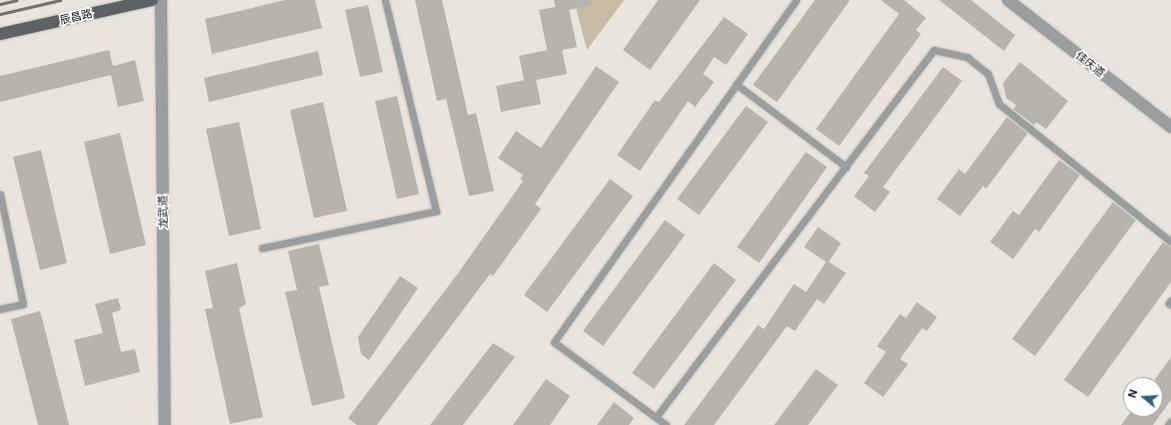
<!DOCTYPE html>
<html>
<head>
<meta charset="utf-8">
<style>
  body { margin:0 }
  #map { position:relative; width:1171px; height:425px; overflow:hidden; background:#e9e5de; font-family:"DM Sans","Noto Sans SC",sans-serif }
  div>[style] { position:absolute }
  .green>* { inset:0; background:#c7bba4 }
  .building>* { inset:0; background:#b7b4ad }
  .roads { filter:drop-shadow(0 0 1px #c6c2bc) drop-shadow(0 0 1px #c6c2bc) }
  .service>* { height:7px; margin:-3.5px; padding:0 3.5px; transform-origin:3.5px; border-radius:3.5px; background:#9a9e9f }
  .minor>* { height:12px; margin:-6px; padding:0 6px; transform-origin:6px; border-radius:6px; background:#9a9e9f }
  .tertiary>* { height:12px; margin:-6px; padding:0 6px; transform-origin:6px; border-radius:6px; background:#9a9e9f }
  .primary>* { height:12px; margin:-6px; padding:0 6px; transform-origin:6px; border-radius:6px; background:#5c6265 }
  .rail>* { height:3px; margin:-1.5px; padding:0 1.5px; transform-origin:1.5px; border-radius:1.5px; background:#75736e }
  span { translate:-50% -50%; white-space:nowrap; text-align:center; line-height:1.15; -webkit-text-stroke:3.5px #fff; paint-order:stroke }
  .street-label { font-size:11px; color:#0d0c09 }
  .north { position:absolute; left:1123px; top:377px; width:40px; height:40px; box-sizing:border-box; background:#fff; border:1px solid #9e9e9d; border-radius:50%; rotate:288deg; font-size:11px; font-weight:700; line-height:16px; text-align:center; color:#0d0c09 }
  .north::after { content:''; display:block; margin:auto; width:14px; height:18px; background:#29637c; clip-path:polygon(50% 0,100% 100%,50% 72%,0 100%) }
</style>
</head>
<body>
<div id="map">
  <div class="green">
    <i style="clip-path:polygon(581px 0,624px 0,587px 50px,576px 8px)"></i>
  </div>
  <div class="building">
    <i style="clip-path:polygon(285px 0,315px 0,322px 28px,212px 54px,205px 19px)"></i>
    <i style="clip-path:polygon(415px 0,442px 0,468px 115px,476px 113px,494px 191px,469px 196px,446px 99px,437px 101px)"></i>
    <i style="clip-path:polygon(554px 0,591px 0,591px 5px,569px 10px,577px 47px,562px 50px,567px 74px,536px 80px,541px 104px,501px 112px,496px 86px,524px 80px,519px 56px,547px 50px,539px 10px,555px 7px)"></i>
    <i style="clip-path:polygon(658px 0,700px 0,650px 70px,623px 50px)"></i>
    <i style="clip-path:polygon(815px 0,850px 0,777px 102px,753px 85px)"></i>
    <i style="clip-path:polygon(881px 0,904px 0,926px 18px,916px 30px,921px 34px,839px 146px,816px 129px,899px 14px)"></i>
    <i style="clip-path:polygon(939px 0,971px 0,1015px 35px,1004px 51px)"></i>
    <i style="clip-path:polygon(368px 5px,383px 72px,360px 77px,345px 10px)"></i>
    <i style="clip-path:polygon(724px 17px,748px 34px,726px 65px,714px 57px,703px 74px,714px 82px,695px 107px,688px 101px,640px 171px,617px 155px,655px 100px,659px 102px)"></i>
    <i style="clip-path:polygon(109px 50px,113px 66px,135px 60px,144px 101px,118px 107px,111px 75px,0 102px,0 76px)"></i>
    <i style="clip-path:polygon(318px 51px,323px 75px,209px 102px,204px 78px)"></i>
    <i style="clip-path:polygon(1020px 62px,1068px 101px,1046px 129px,1036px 122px,1034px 125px,1013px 109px,1016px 105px,1006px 98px,1003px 83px)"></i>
    <i style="clip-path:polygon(596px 66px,619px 82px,535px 204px,541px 209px,493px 276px,490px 274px,377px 425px,357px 425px,348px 418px,459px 272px,523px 181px,520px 179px,523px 175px,498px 158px,516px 131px,541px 148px)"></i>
    <i style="clip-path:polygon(943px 67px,962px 81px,883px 187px,890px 192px,875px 212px,854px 196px,869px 176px,864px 173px)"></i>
    <i style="clip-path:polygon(397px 96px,419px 194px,397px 199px,375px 101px)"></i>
    <i style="clip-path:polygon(323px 102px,347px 211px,314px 218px,290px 110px)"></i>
    <i style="clip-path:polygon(746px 106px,768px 122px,699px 215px,677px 199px)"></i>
    <i style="clip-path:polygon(1007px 117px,1028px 133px,986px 189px,983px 186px,960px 216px,937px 199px,959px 169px,965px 174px)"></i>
    <i style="clip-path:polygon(239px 122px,261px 229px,229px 236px,206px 129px)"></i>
    <i style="clip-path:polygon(120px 133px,146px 245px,110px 254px,84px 142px)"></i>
    <i style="clip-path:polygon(41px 150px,67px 263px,40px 270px,13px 157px)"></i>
    <i style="clip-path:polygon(806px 152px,827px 167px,759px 263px,737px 247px)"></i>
    <i style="clip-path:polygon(1059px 160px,1080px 175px,1039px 232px,1035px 229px,1013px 259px,990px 242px,1013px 211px,1019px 215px)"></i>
    <i style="clip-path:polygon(610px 179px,633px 196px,547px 312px,524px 295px)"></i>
    <i style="clip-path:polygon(1113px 202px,1136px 220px,1035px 356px,1012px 339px)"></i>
    <i style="clip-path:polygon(665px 220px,685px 235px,603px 346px,583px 331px)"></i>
    <i style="clip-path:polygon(818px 227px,841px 243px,829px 262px,846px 273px,824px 304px,817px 299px,795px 331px,787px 326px,714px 425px,684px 425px,758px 325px,764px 329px,794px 284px,806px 292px,826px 262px,804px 247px)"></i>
    <i style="clip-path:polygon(1163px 242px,1171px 247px,1171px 282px,1088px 397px,1064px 380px)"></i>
    <i style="clip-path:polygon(319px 244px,329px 285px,319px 287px,345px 398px,312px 406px,285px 292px,297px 290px,288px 251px)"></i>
    <i style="clip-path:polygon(237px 263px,246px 304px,239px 308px,263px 417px,230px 424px,205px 309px,213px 308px,205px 271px)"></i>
    <i style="clip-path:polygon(714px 263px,736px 280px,654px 389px,632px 373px)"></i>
    <i style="clip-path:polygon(400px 276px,418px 288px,369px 360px,361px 354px,358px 337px)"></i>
    <i style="clip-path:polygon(118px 298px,121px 310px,112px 313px,121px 352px,135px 349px,140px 372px,85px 386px,74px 340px,103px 333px,95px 304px)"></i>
    <i style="clip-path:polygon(917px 302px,937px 317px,927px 331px,922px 328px,900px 359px,908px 364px,883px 397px,864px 383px,886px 352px,877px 346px,900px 314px,906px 318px)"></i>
    <i style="clip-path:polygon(40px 311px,43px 322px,69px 425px,38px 425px,11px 319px)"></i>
    <i style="clip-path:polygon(493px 343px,515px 357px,463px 425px,430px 425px)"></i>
    <i style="clip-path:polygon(1171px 357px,1171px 400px,1153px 425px,1121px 425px,1133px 409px,1155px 409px,1155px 379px)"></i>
    <i style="clip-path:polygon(816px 369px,838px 385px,808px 425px,774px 425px)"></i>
    <i style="clip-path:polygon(546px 379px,570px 396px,550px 425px,513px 425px)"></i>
    <i style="clip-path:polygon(614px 402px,634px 418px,629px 425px,597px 425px)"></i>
  </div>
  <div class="roads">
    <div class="service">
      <i style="left:736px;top:84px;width:138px;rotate:37deg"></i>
      <i style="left:0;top:194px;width:112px;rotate:78.2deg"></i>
      <i style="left:23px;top:304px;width:24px;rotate:168deg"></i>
      <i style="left:262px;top:248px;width:178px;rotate:-12deg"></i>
      <i style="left:436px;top:211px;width:217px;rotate:-103.6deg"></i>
      <i style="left:1171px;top:300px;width:4px;rotate:124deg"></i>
      <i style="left:1169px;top:303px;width:3px;rotate:45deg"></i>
      <i style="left:656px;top:417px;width:460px;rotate:-52.9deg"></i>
      <i style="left:934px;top:50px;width:34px;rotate:12deg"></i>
      <i style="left:967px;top:57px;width:27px;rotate:39deg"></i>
      <i style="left:988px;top:74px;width:32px;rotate:70deg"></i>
      <i style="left:999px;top:104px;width:221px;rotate:38.7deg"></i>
      <i style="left:666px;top:425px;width:139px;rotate:-143.5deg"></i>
      <i style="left:554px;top:342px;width:419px;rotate:-54.7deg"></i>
      <i style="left:1168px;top:425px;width:5px;rotate:-53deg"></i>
    </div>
    <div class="minor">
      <i style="left:1008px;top:0;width:207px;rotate:37.9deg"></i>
    </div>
    <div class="tertiary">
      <i style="left:161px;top:0;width:425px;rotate:89.5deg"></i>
    </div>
    <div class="primary">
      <i style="left:0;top:34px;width:156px;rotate:-12.6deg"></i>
    </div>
  </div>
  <div class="rail">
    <i style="left:0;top:4px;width:17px;rotate:-13deg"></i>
    <i style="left:0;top:14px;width:62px;rotate:-13.1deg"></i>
  </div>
  <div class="street-label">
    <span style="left:76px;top:17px;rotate:-13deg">辰昌路</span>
    <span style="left:1090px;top:64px;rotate:38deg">佳庆道</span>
    <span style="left:163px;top:212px;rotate:-91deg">龙武道</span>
  </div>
  <div class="north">N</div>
</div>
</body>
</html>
